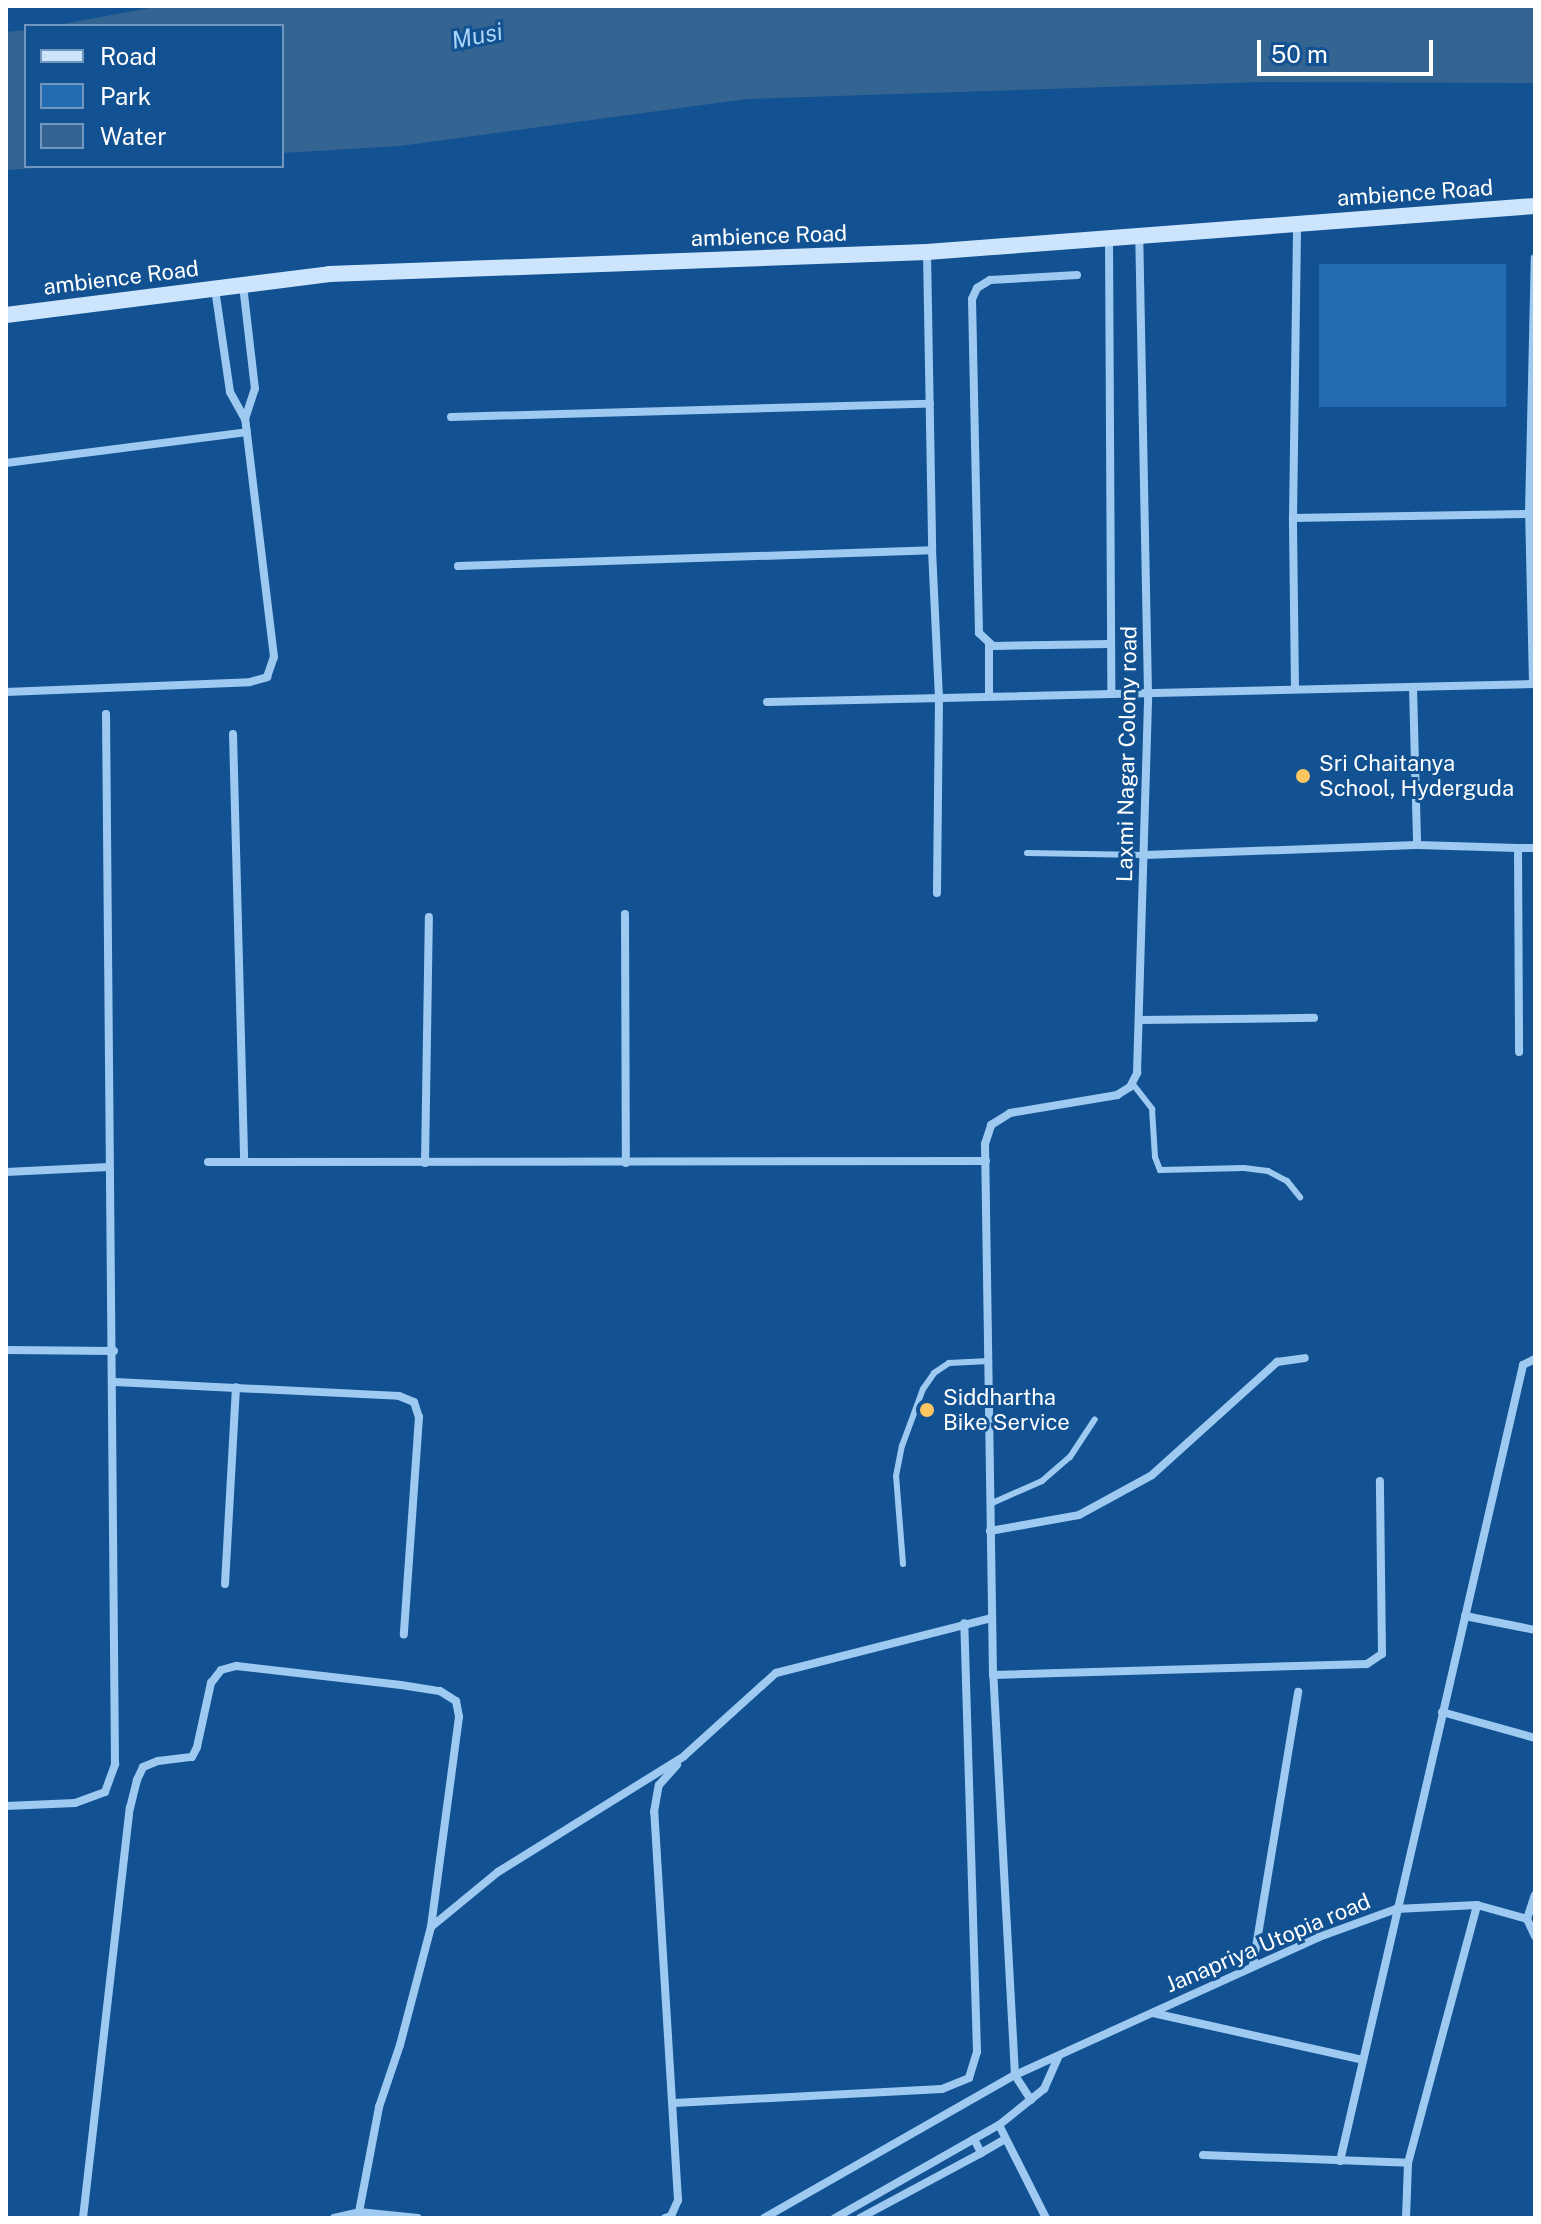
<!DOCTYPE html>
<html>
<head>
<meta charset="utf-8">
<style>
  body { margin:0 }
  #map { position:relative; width:1541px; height:2224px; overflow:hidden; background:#125292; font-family:"Public Sans",sans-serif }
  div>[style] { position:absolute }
  .green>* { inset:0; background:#236cb1 }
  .water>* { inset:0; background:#346492 }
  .lane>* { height:6px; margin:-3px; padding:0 3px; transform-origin:3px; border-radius:3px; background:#9ecaf2 }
  .street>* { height:8px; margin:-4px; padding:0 4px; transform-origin:4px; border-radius:4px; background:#9ecaf2 }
  .secondary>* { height:16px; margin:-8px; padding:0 8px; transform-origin:8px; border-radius:8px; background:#cde5fc }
  .dots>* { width:22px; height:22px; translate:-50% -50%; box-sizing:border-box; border:4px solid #125292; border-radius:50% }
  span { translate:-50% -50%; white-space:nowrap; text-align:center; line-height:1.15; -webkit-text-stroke:6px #125292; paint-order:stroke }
  .street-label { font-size:22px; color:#fff }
  .poi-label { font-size:22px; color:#fff }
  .left { translate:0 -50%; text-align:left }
  .water-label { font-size:24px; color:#aad4f9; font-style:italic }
  .frame { position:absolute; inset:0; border:8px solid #fff; pointer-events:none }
  .legend { position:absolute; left:24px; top:24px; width:260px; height:144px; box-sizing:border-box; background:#125292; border:2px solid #7197be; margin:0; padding:10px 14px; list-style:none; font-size:24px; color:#fff }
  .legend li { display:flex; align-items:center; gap:16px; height:40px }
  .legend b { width:40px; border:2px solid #7197be }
  .scale { position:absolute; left:1257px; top:40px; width:176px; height:36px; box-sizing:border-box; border:4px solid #fff; border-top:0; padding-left:10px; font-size:24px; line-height:28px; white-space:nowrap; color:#fff; -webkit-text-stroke:6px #125292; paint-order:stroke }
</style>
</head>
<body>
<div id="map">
  <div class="green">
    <i style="clip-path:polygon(1319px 264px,1506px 264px,1506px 407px,1319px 407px)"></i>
  </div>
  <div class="water">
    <i style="clip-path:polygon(160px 6px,1535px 6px,1535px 83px,1260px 82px,747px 99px,400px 146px,282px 153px,282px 26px,52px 26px)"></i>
    <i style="clip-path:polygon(26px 30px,26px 166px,68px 166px,6px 170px,6px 32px)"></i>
  </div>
  <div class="lane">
    <i style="left:1027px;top:853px;width:118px;rotate:1deg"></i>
    <i style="left:1132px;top:1083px;width:33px;rotate:52deg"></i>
    <i style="left:1152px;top:1109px;width:48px;rotate:86.4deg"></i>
    <i style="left:1155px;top:1157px;width:14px;rotate:69deg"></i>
    <i style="left:1160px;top:1170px;width:84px;rotate:-1.4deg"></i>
    <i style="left:1244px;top:1168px;width:24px;rotate:7deg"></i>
    <i style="left:1268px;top:1171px;width:21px;rotate:28deg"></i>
    <i style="left:1287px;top:1181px;width:21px;rotate:51deg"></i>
    <i style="left:990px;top:1504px;width:57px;rotate:-23.9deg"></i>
    <i style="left:1042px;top:1481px;width:37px;rotate:-41deg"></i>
    <i style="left:1070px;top:1457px;width:45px;rotate:-56.7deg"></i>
    <i style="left:903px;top:1564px;width:88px;rotate:-94.5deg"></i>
    <i style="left:896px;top:1476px;width:31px;rotate:-79deg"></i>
    <i style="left:902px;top:1446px;width:61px;rotate:-69.8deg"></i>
    <i style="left:923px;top:1389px;width:19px;rotate:-55deg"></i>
    <i style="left:934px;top:1373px;width:18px;rotate:-34deg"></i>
    <i style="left:949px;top:1363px;width:39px;rotate:-3deg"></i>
  </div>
  <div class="street">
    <i style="left:1109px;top:238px;width:455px;rotate:89.7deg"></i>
    <i style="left:927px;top:252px;width:298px;rotate:89deg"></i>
    <i style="left:932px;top:550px;width:149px;rotate:87.3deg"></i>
    <i style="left:939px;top:699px;width:194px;rotate:90.6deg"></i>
    <i style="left:1077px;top:275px;width:87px;rotate:176.7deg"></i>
    <i style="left:990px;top:280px;width:15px;rotate:148deg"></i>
    <i style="left:977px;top:288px;width:12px;rotate:114deg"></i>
    <i style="left:972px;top:299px;width:334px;rotate:88.8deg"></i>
    <i style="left:979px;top:633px;width:19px;rotate:43deg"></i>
    <i style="left:993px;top:646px;width:117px;rotate:-1deg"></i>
    <i style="left:215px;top:289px;width:104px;rotate:81.7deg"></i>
    <i style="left:230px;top:392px;width:31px;rotate:61deg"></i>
    <i style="left:245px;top:419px;width:32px;rotate:-72deg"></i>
    <i style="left:255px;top:389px;width:105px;rotate:-96.6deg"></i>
    <i style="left:451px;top:417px;width:479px;rotate:-1.6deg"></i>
    <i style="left:6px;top:463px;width:243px;rotate:-7.3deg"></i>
    <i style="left:1293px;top:518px;width:236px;rotate:-1deg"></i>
    <i style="left:458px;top:566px;width:474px;rotate:-1.9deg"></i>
    <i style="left:989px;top:644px;width:51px;rotate:90deg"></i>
    <i style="left:1533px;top:684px;width:170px;rotate:-91.3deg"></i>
    <i style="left:1529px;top:514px;width:256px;rotate:-88.7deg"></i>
    <i style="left:1413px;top:687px;width:158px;rotate:88.5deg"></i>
    <i style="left:1295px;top:689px;width:171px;rotate:-90.7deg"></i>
    <i style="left:1293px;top:518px;width:294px;rotate:-89.2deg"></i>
    <i style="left:6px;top:692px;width:244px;rotate:-2.3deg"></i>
    <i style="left:250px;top:682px;width:18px;rotate:-16deg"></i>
    <i style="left:267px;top:677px;width:21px;rotate:-71deg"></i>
    <i style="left:274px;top:657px;width:240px;rotate:-96.9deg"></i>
    <i style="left:767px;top:702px;width:768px;rotate:-1.34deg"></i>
    <i style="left:233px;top:734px;width:427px;rotate:88.5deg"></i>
    <i style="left:1518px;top:848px;width:17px"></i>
    <i style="left:1145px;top:855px;width:272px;rotate:-2.1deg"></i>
    <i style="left:1417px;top:845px;width:101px;rotate:1.7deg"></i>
    <i style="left:1518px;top:848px;width:204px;rotate:89.7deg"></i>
    <i style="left:625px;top:914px;width:249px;rotate:89.8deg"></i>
    <i style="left:1140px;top:1020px;width:174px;rotate:-0.7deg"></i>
    <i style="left:208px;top:1162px;width:778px;rotate:-0.07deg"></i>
    <i style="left:425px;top:1163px;width:246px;rotate:-89.1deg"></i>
    <i style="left:6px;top:1172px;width:103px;rotate:-2.8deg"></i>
    <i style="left:6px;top:1350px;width:108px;rotate:0.5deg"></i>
    <i style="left:115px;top:1382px;width:284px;rotate:2.8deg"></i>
    <i style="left:399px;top:1396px;width:16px;rotate:22deg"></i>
    <i style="left:414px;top:1402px;width:16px;rotate:72deg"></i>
    <i style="left:419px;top:1417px;width:218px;rotate:94deg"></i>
    <i style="left:990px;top:1531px;width:90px;rotate:-10.2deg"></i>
    <i style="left:1079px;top:1515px;width:83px;rotate:-28.7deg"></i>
    <i style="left:1152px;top:1475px;width:169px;rotate:-42.1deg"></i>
    <i style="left:1277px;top:1362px;width:28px;rotate:-8deg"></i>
    <i style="left:225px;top:1584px;width:197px;rotate:-86.8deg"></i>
    <i style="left:1465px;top:1616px;width:71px;rotate:11.3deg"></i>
    <i style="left:993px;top:1675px;width:374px;rotate:-1.7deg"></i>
    <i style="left:1367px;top:1664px;width:18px;rotate:-34deg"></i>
    <i style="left:1382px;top:1654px;width:173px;rotate:-90.7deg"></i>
    <i style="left:1442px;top:1712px;width:97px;rotate:15.6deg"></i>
    <i style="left:6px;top:1806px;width:69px;rotate:-2.5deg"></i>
    <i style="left:75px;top:1803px;width:32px;rotate:-20deg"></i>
    <i style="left:105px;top:1792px;width:30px;rotate:-70deg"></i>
    <i style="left:115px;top:1764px;width:1050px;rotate:-90.49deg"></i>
    <i style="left:1527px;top:1919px;width:25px;rotate:-72deg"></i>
    <i style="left:1253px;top:1965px;width:277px;rotate:-80.6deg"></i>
    <i style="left:1153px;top:2013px;width:215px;rotate:12.6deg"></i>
    <i style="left:1031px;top:2100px;width:30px;rotate:-123deg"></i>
    <i style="left:1015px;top:2075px;width:401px;rotate:-93.1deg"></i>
    <i style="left:993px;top:1675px;width:531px;rotate:-90.86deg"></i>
    <i style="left:985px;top:1144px;width:20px;rotate:-72deg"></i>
    <i style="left:991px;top:1125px;width:22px;rotate:-32deg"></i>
    <i style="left:1010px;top:1113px;width:109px;rotate:-9.5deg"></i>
    <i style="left:1117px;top:1095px;width:15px;rotate:-32deg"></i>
    <i style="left:1130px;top:1087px;width:16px;rotate:-63deg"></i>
    <i style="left:1137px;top:1073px;width:380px;rotate:-88.3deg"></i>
    <i style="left:1148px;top:693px;width:457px;rotate:-91.1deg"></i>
    <i style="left:674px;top:2103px;width:268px;rotate:-3deg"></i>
    <i style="left:942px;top:2089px;width:29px;rotate:-22deg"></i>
    <i style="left:969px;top:2078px;width:27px;rotate:-73deg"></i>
    <i style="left:977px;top:2052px;width:429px;rotate:-91.7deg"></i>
    <i style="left:999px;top:2125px;width:104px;rotate:63.2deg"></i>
    <i style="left:974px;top:2139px;width:16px;rotate:63deg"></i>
    <i style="left:981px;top:2153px;width:28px;rotate:-30deg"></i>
    <i style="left:1203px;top:2155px;width:205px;rotate:2.2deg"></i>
    <i style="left:1340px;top:2161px;width:817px;rotate:-77.05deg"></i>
    <i style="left:1523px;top:1365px;width:13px;rotate:-27deg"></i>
    <i style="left:359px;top:2212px;width:107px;rotate:-79.2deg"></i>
    <i style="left:379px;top:2107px;width:65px;rotate:-71.3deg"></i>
    <i style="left:400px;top:2045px;width:122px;rotate:-75.3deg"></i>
    <i style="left:431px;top:1927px;width:87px;rotate:-39.4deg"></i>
    <i style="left:498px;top:1872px;width:219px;rotate:-31.9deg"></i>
    <i style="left:684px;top:1756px;width:124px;rotate:-42.1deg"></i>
    <i style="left:776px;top:1673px;width:222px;rotate:-14.3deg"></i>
    <i style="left:83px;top:2218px;width:413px;rotate:-83.5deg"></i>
    <i style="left:130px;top:1808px;width:29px;rotate:-76deg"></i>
    <i style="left:137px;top:1780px;width:14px;rotate:-65deg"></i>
    <i style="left:143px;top:1767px;width:16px;rotate:-22deg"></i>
    <i style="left:158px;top:1761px;width:34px;rotate:-7deg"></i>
    <i style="left:192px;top:1757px;width:11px;rotate:-63deg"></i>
    <i style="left:197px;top:1747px;width:66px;rotate:-77.7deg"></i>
    <i style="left:211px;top:1683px;width:16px;rotate:-52deg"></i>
    <i style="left:221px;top:1670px;width:16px;rotate:-15deg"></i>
    <i style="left:236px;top:1666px;width:166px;rotate:6.6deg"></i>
    <i style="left:401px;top:1685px;width:39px;rotate:9deg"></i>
    <i style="left:440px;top:1691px;width:19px;rotate:32deg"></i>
    <i style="left:456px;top:1701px;width:16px;rotate:79deg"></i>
    <i style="left:459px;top:1717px;width:212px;rotate:97.6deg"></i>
    <i style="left:334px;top:2218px;width:26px;rotate:-13deg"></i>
    <i style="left:359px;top:2212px;width:59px;rotate:5.8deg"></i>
    <i style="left:665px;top:2218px;width:6px;rotate:-18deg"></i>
    <i style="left:671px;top:2216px;width:17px;rotate:-66deg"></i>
    <i style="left:678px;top:2200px;width:389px;rotate:-93.5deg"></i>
    <i style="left:654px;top:1812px;width:27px;rotate:-80deg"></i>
    <i style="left:659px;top:1785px;width:27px;rotate:-48deg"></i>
    <i style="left:764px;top:2218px;width:289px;rotate:-29.7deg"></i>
    <i style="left:1015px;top:2075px;width:334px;rotate:-24.4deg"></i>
    <i style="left:1319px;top:1937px;width:82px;rotate:-20deg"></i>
    <i style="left:1396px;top:1909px;width:81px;rotate:-2.8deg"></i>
    <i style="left:1477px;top:1905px;width:52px;rotate:15.6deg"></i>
    <i style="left:1527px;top:1919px;width:19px;rotate:65deg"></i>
    <i style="left:835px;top:2218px;width:189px;rotate:-29.6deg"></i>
    <i style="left:999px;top:2125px;width:58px;rotate:-38.7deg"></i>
    <i style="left:1044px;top:2089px;width:36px;rotate:-66deg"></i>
    <i style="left:860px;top:2218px;width:137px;rotate:-28.2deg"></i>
    <i style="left:1406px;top:2218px;width:55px;rotate:-87.9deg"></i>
    <i style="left:1408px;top:2163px;width:267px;rotate:-75deg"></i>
  </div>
  <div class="secondary">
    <i style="left:6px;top:315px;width:326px;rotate:-7.2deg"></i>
    <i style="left:329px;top:274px;width:598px;rotate:-2.11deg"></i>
    <i style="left:927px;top:252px;width:610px;rotate:-4.33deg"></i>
  </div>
  <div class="dots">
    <i style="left:1303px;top:776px;background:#ffc660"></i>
    <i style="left:927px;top:1410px;background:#ffc660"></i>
  </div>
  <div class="street-label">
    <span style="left:1415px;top:193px;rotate:-4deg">ambience Road</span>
    <span style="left:769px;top:236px;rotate:-2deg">ambience Road</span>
    <span style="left:121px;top:278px;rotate:-7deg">ambience Road</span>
    <span style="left:1127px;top:754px;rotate:-89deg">Laxmi Nagar Colony road</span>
    <span style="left:1268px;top:1943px;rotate:-23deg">Janapriya Utopia road</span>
  </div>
  <div class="poi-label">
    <span class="left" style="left:1319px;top:776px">Sri Chaitanya<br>School, Hyderguda</span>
    <span class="left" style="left:943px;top:1410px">Siddhartha<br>Bike Service</span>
  </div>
  <div class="water-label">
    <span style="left:477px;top:36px;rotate:-11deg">Musi</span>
  </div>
  <div class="frame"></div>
  <ul class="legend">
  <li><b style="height:10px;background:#cde5fc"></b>Road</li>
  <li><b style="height:22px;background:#236cb1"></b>Park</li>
  <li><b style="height:22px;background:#346492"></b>Water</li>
  </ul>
  <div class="scale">50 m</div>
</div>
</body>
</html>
